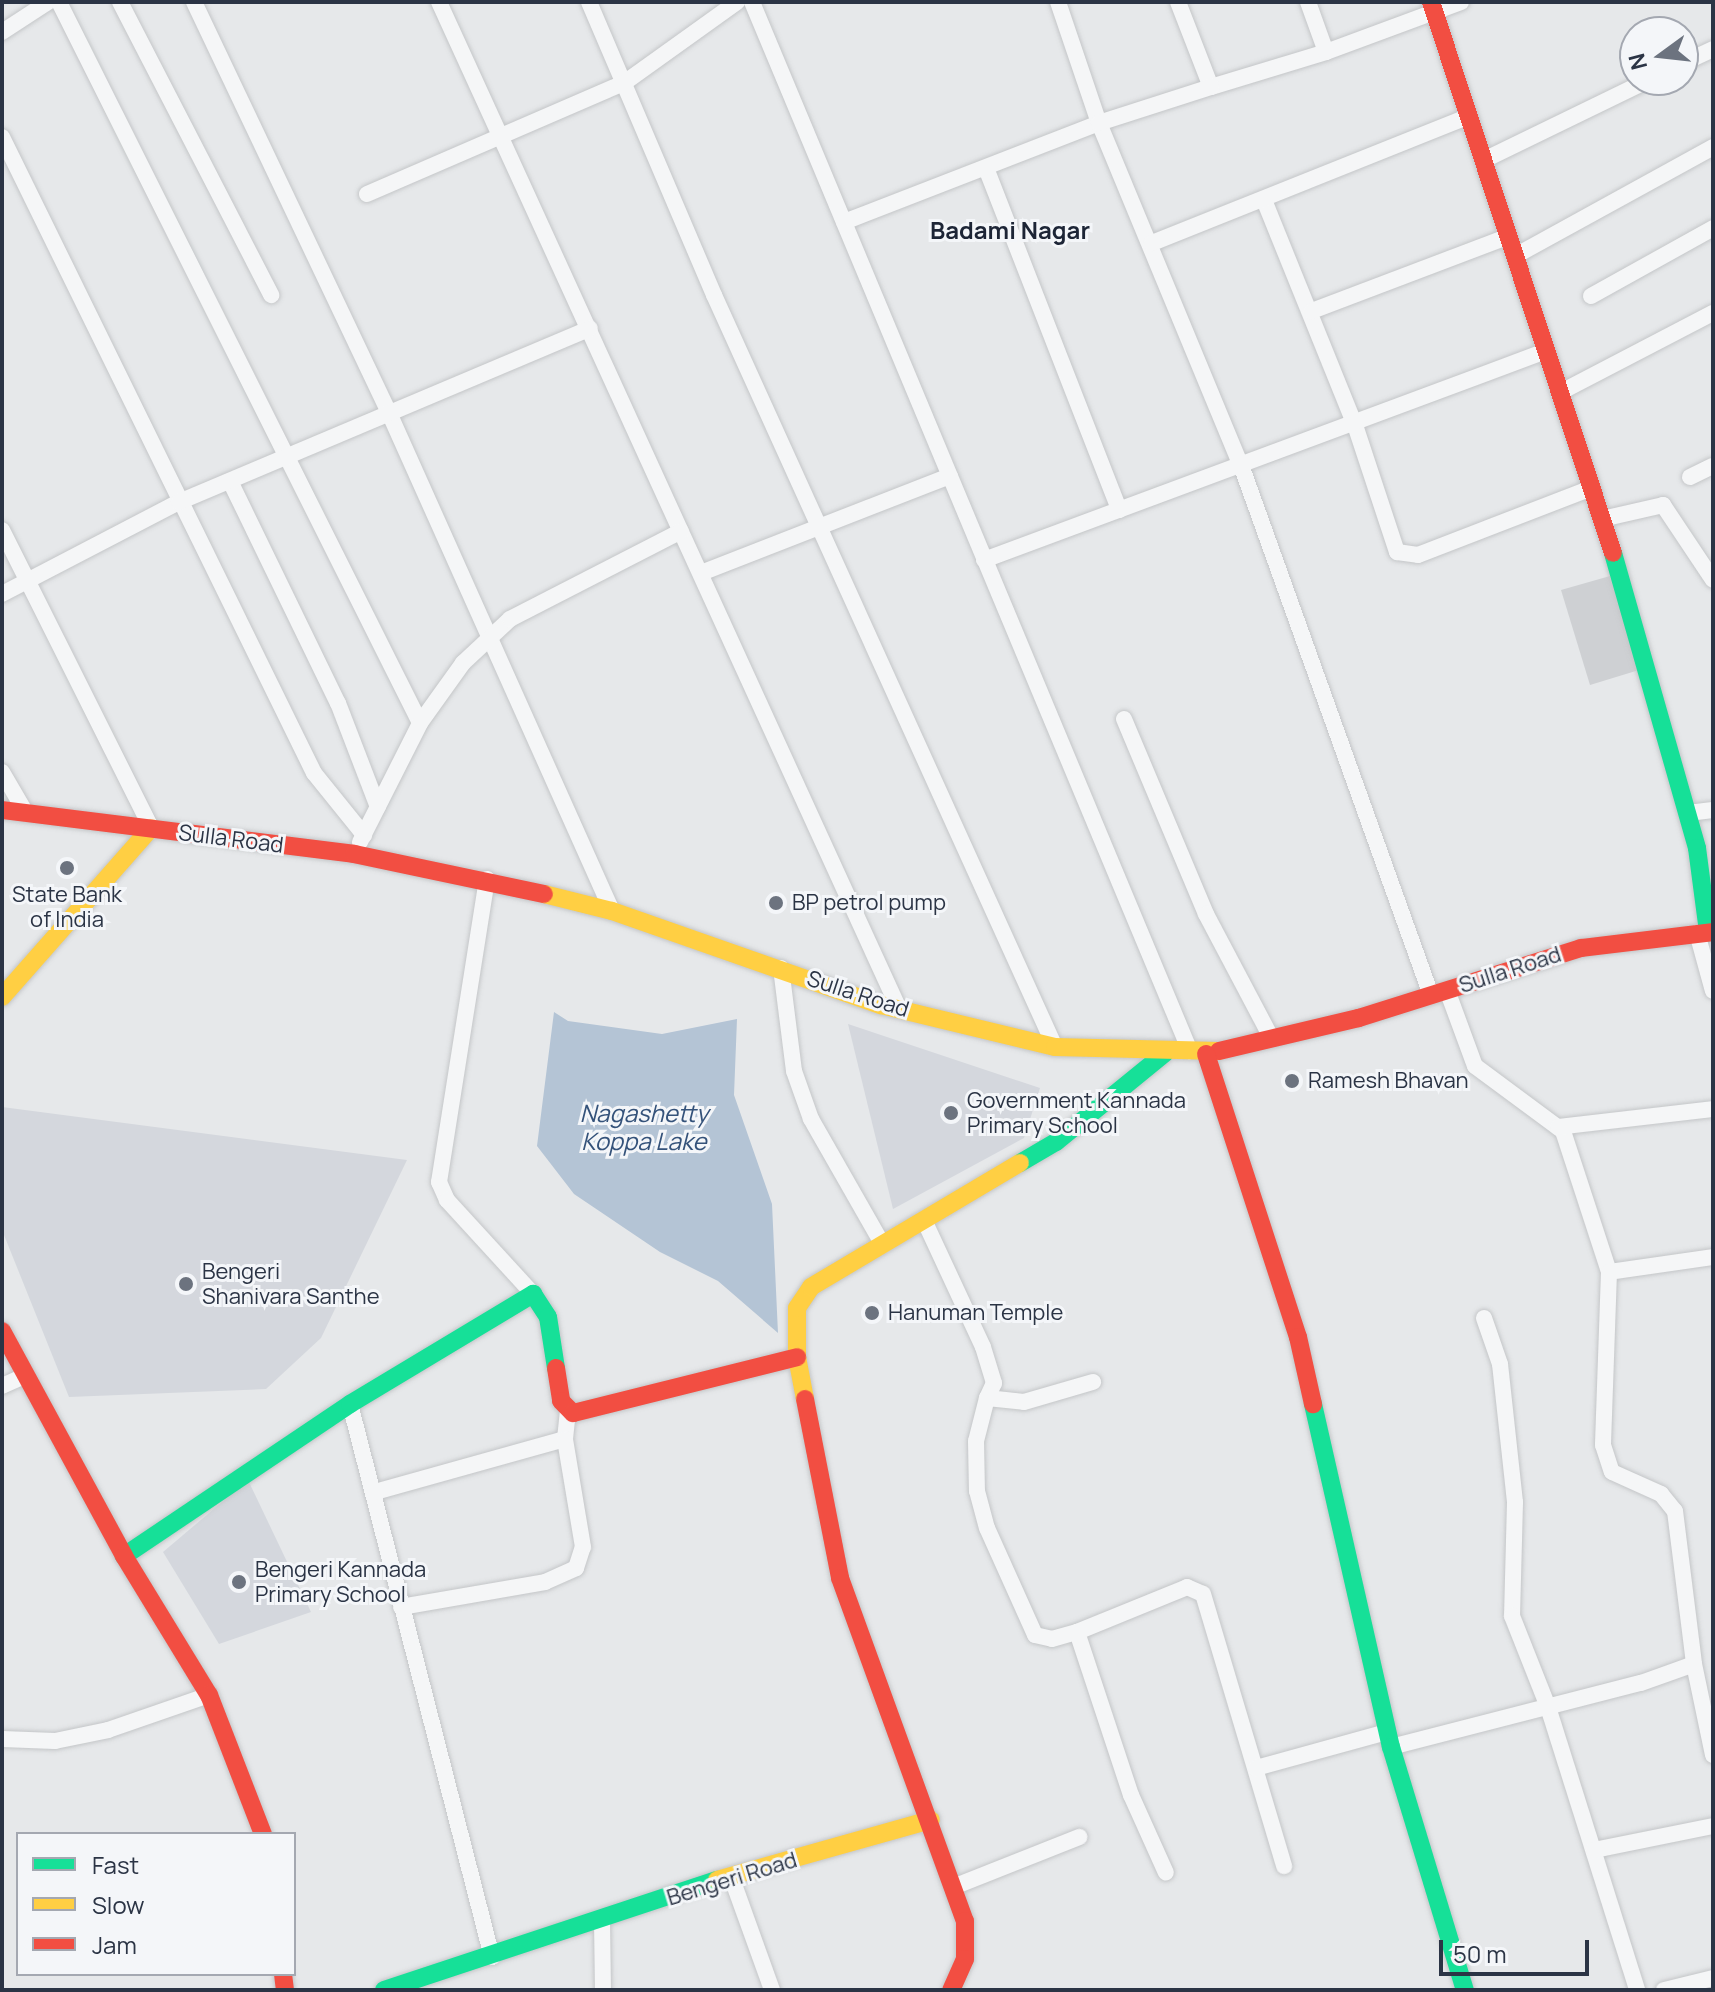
<!DOCTYPE html>
<html>
<head>
<meta charset="utf-8">
<style>
  body { margin:0 }
  #map { position:relative; width:1715px; height:1992px; overflow:hidden; background:#e6e8ea; font-family:Manrope,sans-serif }
  div>[style] { position:absolute }
  .built>* { inset:0; background:#d4d7dd }
  .water>* { inset:0; background:#b4c4d5 }
  .building>* { inset:0; background:#ced0d3 }
  .roads { filter:drop-shadow(0 0 2px #c4c6c8) drop-shadow(0 0 2px #c4c6c8) }
  .street>* { height:16px; margin:-8px; padding:0 8px; transform-origin:8px; border-radius:8px; background:#f5f6f7 }
  .fast>* { height:18px; margin:-9px; padding:0 9px; transform-origin:9px; border-radius:9px; background:#16e098 }
  .slow>* { height:18px; margin:-9px; padding:0 9px; transform-origin:9px; border-radius:9px; background:#ffcf43 }
  .jam>* { height:18px; margin:-9px; padding:0 9px; transform-origin:9px; border-radius:9px; background:#f24e42 }
  .dots>* { width:22px; height:22px; translate:-50% -50%; box-sizing:border-box; border:4px solid #f4f6f9; border-radius:50% }
  span { translate:-50% -50%; white-space:nowrap; text-align:center; line-height:1.15; -webkit-text-stroke:6px #f4f6f9; paint-order:stroke }
  .street-label { font-size:22px; color:#2b3445 }
  .poi-label { font-size:22px; color:#2b3445 }
  .left { translate:0 -50%; text-align:left }
  .neighbourhood-label { font-size:24px; color:#1d2536; font-weight:700 }
  .water-label { font-size:24px; color:#34527a; font-style:italic }
  .frame { position:absolute; inset:0; border:4px solid #2b3445; pointer-events:none }
  .legend { position:absolute; left:16px; top:1832px; width:280px; height:144px; box-sizing:border-box; background:#f4f6f9; border:2px solid #a4a8b1; margin:0; padding:10px 14px; list-style:none; font-size:24px; color:#2b3445 }
  .legend li { display:flex; align-items:center; gap:16px; height:40px }
  .legend b { width:40px; border:2px solid #a4a8b1 }
  .north { position:absolute; left:1619px; top:16px; width:80px; height:80px; box-sizing:border-box; background:#f4f6f9; border:2px solid #a4a8b1; border-radius:50%; rotate:255deg; font-size:22px; font-weight:700; line-height:32px; text-align:center; color:#2b3445 }
  .north::after { content:''; display:block; margin:auto; width:28px; height:36px; background:#6c737f; clip-path:polygon(50% 0,100% 100%,50% 72%,0 100%) }
  .scale { position:absolute; left:1439px; top:1940px; width:150px; height:36px; box-sizing:border-box; border:4px solid #2b3445; border-top:0; padding-left:10px; font-size:24px; line-height:28px; white-space:nowrap; color:#2b3445; -webkit-text-stroke:6px #f4f6f9; paint-order:stroke }
</style>
</head>
<body>
<div id="map">
  <div class="built">
    <i style="clip-path:polygon(848px 1024px,1040px 1088px,1024px 1138px,893px 1209px)"></i>
    <i style="clip-path:polygon(2px 1107px,407px 1160px,321px 1338px,266px 1389px,69px 1397px,2px 1230px)"></i>
    <i style="clip-path:polygon(248px 1480px,311px 1612px,219px 1644px,163px 1552px)"></i>
  </div>
  <div class="water">
    <i style="clip-path:polygon(554px 1012px,568px 1021px,662px 1034px,737px 1019px,734px 1095px,772px 1204px,778px 1333px,718px 1281px,660px 1252px,574px 1194px,537px 1146px)"></i>
  </div>
  <div class="building">
    <i style="clip-path:polygon(1610px 576px,1639px 670px,1590px 685px,1561px 590px)"></i>
  </div>
  <div class="roads">
    <div class="street">
      <i style="left:59px;top:2px;width:806px;rotate:63.4deg"></i>
      <i style="left:120px;top:2px;width:330px;rotate:62.7deg"></i>
      <i style="left:194px;top:2px;width:457px;rotate:64.6deg"></i>
      <i style="left:390px;top:415px;width:543px;rotate:65.89deg"></i>
      <i style="left:439px;top:2px;width:1107px;rotate:65.45deg"></i>
      <i style="left:589px;top:2px;width:319px;rotate:66.9deg"></i>
      <i style="left:714px;top:295px;width:826px;rotate:65.61deg"></i>
      <i style="left:752px;top:2px;width:1137px;rotate:67.34deg"></i>
      <i style="left:1058px;top:2px;width:128px;rotate:71.3deg"></i>
      <i style="left:1099px;top:123px;width:370px;rotate:67.5deg"></i>
      <i style="left:1241px;top:465px;width:563px;rotate:70.28deg"></i>
      <i style="left:1178px;top:2px;width:91px;rotate:68.8deg"></i>
      <i style="left:1211px;top:87px;width:120px;rotate:-16.9deg"></i>
      <i style="left:1308px;top:2px;width:53px;rotate:70.2deg"></i>
      <i style="left:1326px;top:52px;width:144px;rotate:-20.3deg"></i>
      <i style="left:2px;top:32px;width:55px;rotate:-33.1deg"></i>
      <i style="left:1683px;top:63px;width:33px;rotate:-25deg"></i>
      <i style="left:2px;top:137px;width:708px;rotate:63.87deg"></i>
      <i style="left:314px;top:773px;width:80px;rotate:51.1deg"></i>
      <i style="left:1484px;top:160px;width:183px;rotate:-25.9deg"></i>
      <i style="left:986px;top:168px;width:367px;rotate:68.7deg"></i>
      <i style="left:367px;top:194px;width:280px;rotate:-23.4deg"></i>
      <i style="left:624px;top:83px;width:139px;rotate:-35.6deg"></i>
      <i style="left:1264px;top:200px;width:243px;rotate:68deg"></i>
      <i style="left:1355px;top:425px;width:134px;rotate:71.7deg"></i>
      <i style="left:1397px;top:552px;width:21px;rotate:8deg"></i>
      <i style="left:1418px;top:555px;width:186px;rotate:-21.1deg"></i>
      <i style="left:844px;top:222px;width:274px;rotate:-21.2deg"></i>
      <i style="left:1099px;top:123px;width:118px;rotate:-17.8deg"></i>
      <i style="left:1152px;top:243px;width:341px;rotate:-21.8deg"></i>
      <i style="left:1515px;top:256px;width:226px;rotate:-28.8deg"></i>
      <i style="left:1591px;top:296px;width:140px;rotate:-29.1deg"></i>
      <i style="left:1312px;top:311px;width:211px;rotate:-20.8deg"></i>
      <i style="left:1559px;top:393px;width:174px;rotate:-27.5deg"></i>
      <i style="left:1690px;top:477px;width:25px;rotate:-26deg"></i>
      <i style="left:230px;top:481px;width:247px;rotate:64.1deg"></i>
      <i style="left:338px;top:703px;width:111px;rotate:69deg"></i>
      <i style="left:1602px;top:519px;width:63px;rotate:-12.9deg"></i>
      <i style="left:1663px;top:505px;width:90px;rotate:56.3deg"></i>
      <i style="left:2px;top:530px;width:333px;rotate:63.4deg"></i>
      <i style="left:984px;top:560px;width:600px;rotate:-20.4deg"></i>
      <i style="left:701px;top:573px;width:267px;rotate:-21.3deg"></i>
      <i style="left:2px;top:594px;width:199px;rotate:-27.5deg"></i>
      <i style="left:179px;top:502px;width:446px;rotate:-22.9deg"></i>
      <i style="left:1124px;top:719px;width:212px;rotate:67.2deg"></i>
      <i style="left:1206px;top:914px;width:141px;rotate:62.2deg"></i>
      <i style="left:2px;top:772px;width:48px;rotate:59.7deg"></i>
      <i style="left:1688px;top:813px;width:25px;rotate:-7deg"></i>
      <i style="left:360px;top:842px;width:133px;rotate:-63.2deg"></i>
      <i style="left:420px;top:723px;width:74px;rotate:-54.4deg"></i>
      <i style="left:463px;top:663px;width:64px;rotate:-43.1deg"></i>
      <i style="left:510px;top:619px;width:192px;rotate:-27.2deg"></i>
      <i style="left:487px;top:879px;width:307px;rotate:99deg"></i>
      <i style="left:439px;top:1182px;width:20px;rotate:66deg"></i>
      <i style="left:447px;top:1200px;width:127px;rotate:47.5deg"></i>
      <i style="left:1697px;top:933px;width:60px;rotate:74.6deg"></i>
      <i style="left:781px;top:968px;width:104px;rotate:82.8deg"></i>
      <i style="left:794px;top:1071px;width:51px;rotate:70.5deg"></i>
      <i style="left:811px;top:1119px;width:145px;rotate:60.3deg"></i>
      <i style="left:1447px;top:990px;width:81px;rotate:69.8deg"></i>
      <i style="left:1475px;top:1066px;width:109px;rotate:36.5deg"></i>
      <i style="left:1563px;top:1131px;width:148px;rotate:71.9deg"></i>
      <i style="left:1558px;top:1127px;width:156px;rotate:-6.6deg"></i>
      <i style="left:924px;top:1220px;width:140px;rotate:65.1deg"></i>
      <i style="left:983px;top:1347px;width:38px;rotate:73deg"></i>
      <i style="left:994px;top:1383px;width:17px;rotate:115deg"></i>
      <i style="left:987px;top:1398px;width:37px;rotate:6deg"></i>
      <i style="left:1024px;top:1402px;width:72px;rotate:-16.2deg"></i>
      <i style="left:1713px;top:1257px;width:105px;rotate:171.8deg"></i>
      <i style="left:1609px;top:1272px;width:173px;rotate:92deg"></i>
      <i style="left:1603px;top:1445px;width:28px;rotate:72deg"></i>
      <i style="left:1612px;top:1472px;width:54px;rotate:24.2deg"></i>
      <i style="left:1661px;top:1494px;width:22px;rotate:51deg"></i>
      <i style="left:1675px;top:1511px;width:154px;rotate:82.9deg"></i>
      <i style="left:1694px;top:1664px;width:93px;rotate:78.2deg"></i>
      <i style="left:1484px;top:1318px;width:49px;rotate:70.8deg"></i>
      <i style="left:1500px;top:1364px;width:139px;rotate:83.8deg"></i>
      <i style="left:1515px;top:1502px;width:114px;rotate:91.5deg"></i>
      <i style="left:1512px;top:1616px;width:98px;rotate:68.4deg"></i>
      <i style="left:1548px;top:1707px;width:297px;rotate:72.5deg"></i>
      <i style="left:2px;top:1386px;width:22px;rotate:-24deg"></i>
      <i style="left:987px;top:1398px;width:44px;rotate:104.3deg"></i>
      <i style="left:976px;top:1441px;width:50px;rotate:88.9deg"></i>
      <i style="left:977px;top:1491px;width:38px;rotate:75deg"></i>
      <i style="left:987px;top:1528px;width:117px;rotate:65.8deg"></i>
      <i style="left:1035px;top:1635px;width:17px;rotate:13deg"></i>
      <i style="left:1052px;top:1639px;width:26px;rotate:-16deg"></i>
      <i style="left:1077px;top:1632px;width:119px;rotate:-22.2deg"></i>
      <i style="left:1187px;top:1587px;width:17px;rotate:24deg"></i>
      <i style="left:1203px;top:1594px;width:284px;rotate:73.4deg"></i>
      <i style="left:350px;top:1404px;width:571px;rotate:75.6deg"></i>
      <i style="left:375px;top:1492px;width:197px;rotate:-15.6deg"></i>
      <i style="left:565px;top:1439px;width:27px;rotate:-84deg"></i>
      <i style="left:401px;top:1607px;width:146px;rotate:-9.8deg"></i>
      <i style="left:545px;top:1582px;width:34px;rotate:-24deg"></i>
      <i style="left:576px;top:1568px;width:22px;rotate:-72deg"></i>
      <i style="left:583px;top:1547px;width:109px;rotate:-99.5deg"></i>
      <i style="left:1077px;top:1632px;width:172px;rotate:71.7deg"></i>
      <i style="left:1131px;top:1795px;width:85px;rotate:65.8deg"></i>
      <i style="left:2px;top:1739px;width:53px;rotate:2.2deg"></i>
      <i style="left:55px;top:1741px;width:54px;rotate:-11.7deg"></i>
      <i style="left:108px;top:1730px;width:107px;rotate:-19.1deg"></i>
      <i style="left:1391px;top:1747px;width:258px;rotate:-14.4deg"></i>
      <i style="left:1641px;top:1683px;width:56px;rotate:-19.7deg"></i>
      <i style="left:1256px;top:1768px;width:136px;rotate:-15.4deg"></i>
      <i style="left:1594px;top:1850px;width:121px;rotate:-11.4deg"></i>
      <i style="left:731px;top:1876px;width:121px;rotate:70.2deg"></i>
      <i style="left:953px;top:1887px;width:136px;rotate:-21.6deg"></i>
      <i style="left:602px;top:1920px;width:70px;rotate:89.2deg"></i>
      <i style="left:1664px;top:1990px;width:50px;rotate:-13.8deg"></i>
    </div>
    <div class="fast">
      <i style="left:1613px;top:553px;width:307px;rotate:74.1deg"></i>
      <i style="left:1697px;top:848px;width:85px;rotate:82.5deg"></i>
      <i style="left:1020px;top:1163px;width:42px;rotate:-30.3deg"></i>
      <i style="left:1056px;top:1142px;width:141px;rotate:-39.2deg"></i>
      <i style="left:1313px;top:1404px;width:352px;rotate:77.2deg"></i>
      <i style="left:1391px;top:1747px;width:254px;rotate:73.1deg"></i>
      <i style="left:124px;top:1556px;width:272px;rotate:-33.9deg"></i>
      <i style="left:350px;top:1404px;width:214px;rotate:-31deg"></i>
      <i style="left:533px;top:1294px;width:27px;rotate:57deg"></i>
      <i style="left:548px;top:1317px;width:52px;rotate:81.1deg"></i>
      <i style="left:384px;top:1990px;width:351px;rotate:-18.3deg"></i>
    </div>
    <div class="slow">
      <i style="left:544px;top:894px;width:70px;rotate:14deg"></i>
      <i style="left:612px;top:911px;width:285px;rotate:19.3deg"></i>
      <i style="left:881px;top:1005px;width:179px;rotate:13.6deg"></i>
      <i style="left:1055px;top:1047px;width:164px;rotate:1.4deg"></i>
      <i style="left:2px;top:997px;width:225px;rotate:-48.6deg"></i>
      <i style="left:805px;top:1399px;width:43px;rotate:-100.8deg"></i>
      <i style="left:797px;top:1357px;width:49px;rotate:-90deg"></i>
      <i style="left:797px;top:1308px;width:25px;rotate:-56deg"></i>
      <i style="left:811px;top:1287px;width:243px;rotate:-30.7deg"></i>
      <i style="left:717px;top:1880px;width:222px;rotate:-15.7deg"></i>
    </div>
    <div class="jam">
      <i style="left:1431px;top:2px;width:580px;rotate:71.72deg"></i>
      <i style="left:2px;top:810px;width:355px;rotate:7.1deg"></i>
      <i style="left:354px;top:854px;width:194px;rotate:11.9deg"></i>
      <i style="left:1219px;top:1051px;width:144px;rotate:-13.3deg"></i>
      <i style="left:1359px;top:1018px;width:233px;rotate:-17.5deg"></i>
      <i style="left:1581px;top:948px;width:133px;rotate:-6.9deg"></i>
      <i style="left:1206px;top:1054px;width:298px;rotate:72deg"></i>
      <i style="left:1298px;top:1337px;width:69px;rotate:77.4deg"></i>
      <i style="left:2px;top:1331px;width:256px;rotate:61.5deg"></i>
      <i style="left:124px;top:1556px;width:163px;rotate:58.6deg"></i>
      <i style="left:209px;top:1695px;width:149px;rotate:68.8deg"></i>
      <i style="left:556px;top:1368px;width:33px;rotate:81deg"></i>
      <i style="left:561px;top:1401px;width:17px;rotate:45deg"></i>
      <i style="left:573px;top:1413px;width:231px;rotate:-14deg"></i>
      <i style="left:805px;top:1399px;width:182px;rotate:78.9deg"></i>
      <i style="left:840px;top:1578px;width:365px;rotate:70deg"></i>
      <i style="left:965px;top:1921px;width:38px;rotate:90deg"></i>
      <i style="left:965px;top:1959px;width:34px;rotate:114deg"></i>
      <i style="left:283px;top:1974px;width:16px;rotate:83deg"></i>
    </div>
  </div>
  <div class="dots">
    <i style="left:67px;top:868px;background:#6c737f"></i>
    <i style="left:776px;top:903px;background:#6c737f"></i>
    <i style="left:1292px;top:1081px;background:#6c737f"></i>
    <i style="left:951px;top:1113px;background:#6c737f"></i>
    <i style="left:186px;top:1284px;background:#6c737f"></i>
    <i style="left:872px;top:1313px;background:#6c737f"></i>
    <i style="left:239px;top:1582px;background:#6c737f"></i>
  </div>
  <div class="street-label">
    <span style="left:231px;top:839px;rotate:7deg">Sulla Road</span>
    <span style="left:1510px;top:970px;rotate:-18deg">Sulla Road</span>
    <span style="left:858px;top:994px;rotate:18deg">Sulla Road</span>
    <span style="left:732px;top:1879px;rotate:-17deg">Bengeri Road</span>
  </div>
  <div class="poi-label">
    <span style="left:67px;top:907px">State Bank<br>of India</span>
    <span class="left" style="left:792px;top:903px">BP petrol pump</span>
    <span class="left" style="left:1308px;top:1081px">Ramesh Bhavan</span>
    <span class="left" style="left:967px;top:1113px">Government Kannada<br>Primary School</span>
    <span class="left" style="left:202px;top:1284px">Bengeri<br>Shanivara Santhe</span>
    <span class="left" style="left:888px;top:1313px">Hanuman Temple</span>
    <span class="left" style="left:255px;top:1582px">Bengeri Kannada<br>Primary School</span>
  </div>
  <div class="neighbourhood-label">
    <span style="left:1010px;top:230px">Badami Nagar</span>
  </div>
  <div class="water-label">
    <span style="left:644px;top:1127px">Nagashetty<br>Koppa Lake</span>
  </div>
  <div class="frame"></div>
  <ul class="legend">
  <li><b style="height:10px;background:#16e098"></b>Fast</li>
  <li><b style="height:10px;background:#ffcf43"></b>Slow</li>
  <li><b style="height:10px;background:#f24e42"></b>Jam</li>
  </ul>
  <div class="north">N</div>
  <div class="scale">50 m</div>
</div>
</body>
</html>
